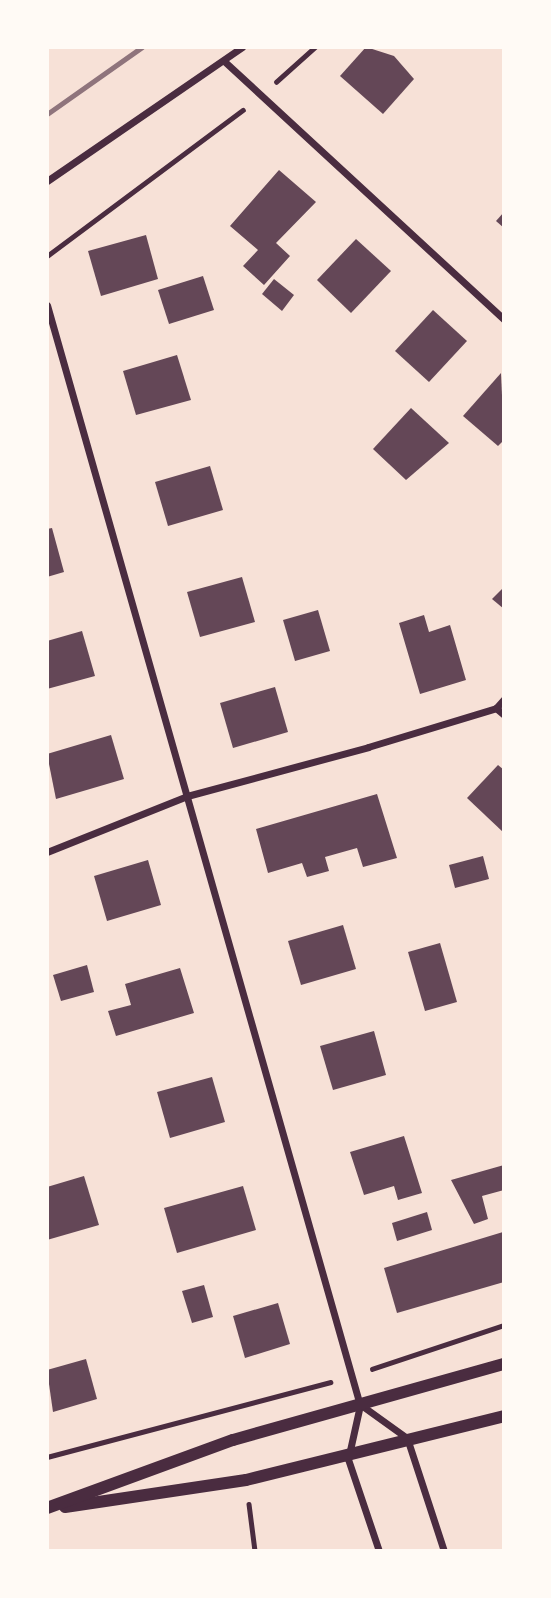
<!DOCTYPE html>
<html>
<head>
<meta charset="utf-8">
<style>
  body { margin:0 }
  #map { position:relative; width:551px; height:1598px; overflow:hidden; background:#f7e1d7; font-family:Manrope,sans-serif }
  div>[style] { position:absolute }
  .building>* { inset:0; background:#644757 }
  .path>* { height:4.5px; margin:-2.25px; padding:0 2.25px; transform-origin:2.25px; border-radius:2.25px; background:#4a2c40 }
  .minor>* { height:7px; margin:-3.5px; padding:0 3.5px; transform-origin:3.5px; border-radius:3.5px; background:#4a2c40 }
  .tertiary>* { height:12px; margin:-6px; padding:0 6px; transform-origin:6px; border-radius:6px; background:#4a2c40 }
  .rail>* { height:5px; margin:-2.5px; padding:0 2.5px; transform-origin:2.5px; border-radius:2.5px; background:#8f747c }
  span { translate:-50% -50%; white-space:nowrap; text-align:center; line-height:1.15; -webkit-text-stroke:7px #fffaf5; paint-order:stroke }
  .frame { position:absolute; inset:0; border:49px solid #fffaf5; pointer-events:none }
</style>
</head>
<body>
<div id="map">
  <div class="building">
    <i style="clip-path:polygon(366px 47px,394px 56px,414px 79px,383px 114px,340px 76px)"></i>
    <i style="clip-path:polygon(279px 170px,316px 202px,276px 243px,290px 256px,264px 285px,243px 266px,258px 250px,230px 226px)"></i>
    <i style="clip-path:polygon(504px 212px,504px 228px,496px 221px)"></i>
    <i style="clip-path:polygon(146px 235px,158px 279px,101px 296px,88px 251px)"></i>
    <i style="clip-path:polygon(356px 239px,391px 271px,351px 313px,317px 280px)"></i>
    <i style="clip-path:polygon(203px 276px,214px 310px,169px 324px,158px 290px)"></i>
    <i style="clip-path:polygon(274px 279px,294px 295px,282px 311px,262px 294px)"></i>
    <i style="clip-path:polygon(433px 310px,467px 341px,429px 382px,395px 351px)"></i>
    <i style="clip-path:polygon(177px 355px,191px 400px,136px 415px,123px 371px)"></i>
    <i style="clip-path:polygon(501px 373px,504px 440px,498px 446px,463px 416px)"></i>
    <i style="clip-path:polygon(411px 408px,449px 443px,406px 480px,373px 449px)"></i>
    <i style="clip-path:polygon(210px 466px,223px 510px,168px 526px,155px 482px)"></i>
    <i style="clip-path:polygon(52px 528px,64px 572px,47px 577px,47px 529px)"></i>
    <i style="clip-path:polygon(242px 577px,255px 622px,200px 637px,187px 592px)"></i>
    <i style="clip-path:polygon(504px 587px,504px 609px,492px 599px)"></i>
    <i style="clip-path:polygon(318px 610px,330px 651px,295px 661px,283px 620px)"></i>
    <i style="clip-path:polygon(424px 615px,429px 632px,450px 625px,466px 680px,420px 694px,399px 623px)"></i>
    <i style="clip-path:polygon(82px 631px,95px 676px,47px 689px,47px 641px)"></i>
    <i style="clip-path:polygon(275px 687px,288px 732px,233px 748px,220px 703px)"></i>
    <i style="clip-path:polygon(111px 735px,124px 779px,56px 799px,47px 754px)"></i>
    <i style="clip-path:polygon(498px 765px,504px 770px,504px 833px,467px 798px)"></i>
    <i style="clip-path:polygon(377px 794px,397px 858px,363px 867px,357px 848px,325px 857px,329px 871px,307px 877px,302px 863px,268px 873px,256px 829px)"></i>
    <i style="clip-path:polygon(483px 856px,489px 879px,455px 888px,449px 865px)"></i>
    <i style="clip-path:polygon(148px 860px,161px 905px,107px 921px,94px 876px)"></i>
    <i style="clip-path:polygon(343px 925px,356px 969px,301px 985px,288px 941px)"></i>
    <i style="clip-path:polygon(440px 943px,457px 1002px,425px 1011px,408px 952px)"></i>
    <i style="clip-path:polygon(87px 965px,94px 992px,61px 1001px,53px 975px)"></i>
    <i style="clip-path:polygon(180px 968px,194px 1013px,116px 1036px,108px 1011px,131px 1005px,125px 984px)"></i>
    <i style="clip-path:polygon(374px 1031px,386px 1075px,333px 1090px,320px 1046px)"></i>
    <i style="clip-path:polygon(212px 1077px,225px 1122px,170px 1138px,157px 1092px)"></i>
    <i style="clip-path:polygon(404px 1136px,422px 1193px,398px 1200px,394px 1186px,364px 1195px,350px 1152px)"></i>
    <i style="clip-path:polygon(504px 1165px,504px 1190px,482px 1196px,488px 1219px,474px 1224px,451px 1180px)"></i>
    <i style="clip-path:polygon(84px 1176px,99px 1225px,47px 1240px,47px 1187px)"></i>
    <i style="clip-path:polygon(243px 1186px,256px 1230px,177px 1253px,164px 1208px)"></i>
    <i style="clip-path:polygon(427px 1212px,432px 1230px,397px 1241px,392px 1223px)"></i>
    <i style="clip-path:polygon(503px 1232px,504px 1282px,397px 1313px,384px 1268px)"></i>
    <i style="clip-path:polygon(204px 1285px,213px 1317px,192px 1323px,182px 1291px)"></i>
    <i style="clip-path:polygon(278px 1303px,290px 1344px,245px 1358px,233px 1316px)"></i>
    <i style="clip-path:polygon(86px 1359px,97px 1399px,53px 1412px,47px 1370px)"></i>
  </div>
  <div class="path">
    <i style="left:276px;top:82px;width:52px;rotate:-41.9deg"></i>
    <i style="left:47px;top:256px;width:244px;rotate:-36.7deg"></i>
    <i style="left:372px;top:1369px;width:139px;rotate:-18.4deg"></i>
    <i style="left:47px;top:1457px;width:293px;rotate:-14.8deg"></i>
    <i style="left:249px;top:1504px;width:47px;rotate:82.7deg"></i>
  </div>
  <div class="minor">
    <i style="left:224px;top:61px;width:381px;rotate:42.7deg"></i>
    <i style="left:47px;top:181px;width:237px;rotate:-34.5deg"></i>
    <i style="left:47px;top:305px;width:1144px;rotate:74.12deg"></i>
    <i style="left:360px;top:1405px;width:55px;rotate:102.5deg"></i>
    <i style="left:348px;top:1459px;width:97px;rotate:71.4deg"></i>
    <i style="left:496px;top:708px;width:11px;rotate:41deg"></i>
    <i style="left:47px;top:852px;width:151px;rotate:-21.8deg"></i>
    <i style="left:187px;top:796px;width:188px;rotate:-15.1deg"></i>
    <i style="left:368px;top:747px;width:134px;rotate:-16.9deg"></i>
    <i style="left:496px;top:708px;width:12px;rotate:-48deg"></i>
    <i style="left:361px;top:1405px;width:57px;rotate:35.7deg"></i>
    <i style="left:407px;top:1438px;width:119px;rotate:71.9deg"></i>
  </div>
  <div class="tertiary">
    <i style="left:65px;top:1507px;width:183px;rotate:-8.5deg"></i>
    <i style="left:246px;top:1480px;width:266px;rotate:-13.9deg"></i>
    <i style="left:47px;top:1508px;width:198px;rotate:-20.1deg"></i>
    <i style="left:233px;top:1440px;width:281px;rotate:-15.7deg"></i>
  </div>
  <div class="rail">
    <i style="left:47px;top:114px;width:116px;rotate:-35.2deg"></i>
  </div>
  <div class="frame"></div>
</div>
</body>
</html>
